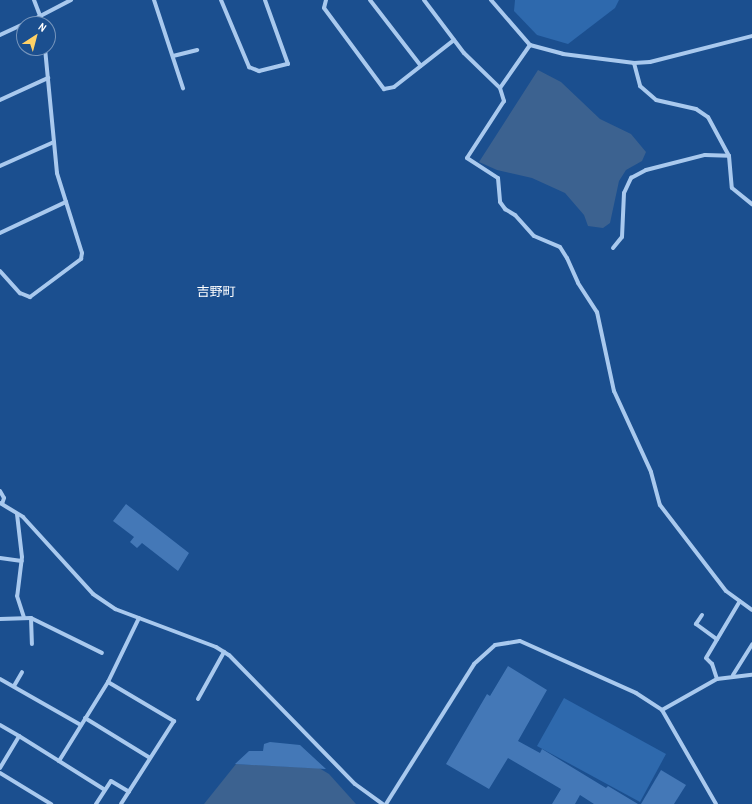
<!DOCTYPE html>
<html>
<head>
<meta charset="utf-8">
<style>
  body { margin:0 }
  #map { position:relative; width:752px; height:804px; overflow:hidden; background:#1b4f8f; font-family:"Archivo Narrow","Noto Sans JP",sans-serif }
  div>[style] { position:absolute }
  .green>* { inset:0; background:#2e69ad }
  .water>* { inset:0; background:#3c6290 }
  .building>* { inset:0; background:#4478b7 }
  .street>* { height:4px; margin:-2px; padding:0 2px; transform-origin:2px; border-radius:2px; background:#a9c9ee }
  span { translate:-50% -50%; white-space:nowrap; text-align:center; line-height:1.15; -webkit-text-stroke:3px #1b4f8f; paint-order:stroke }
  .quarter-label { font-size:13px; color:#fff }
  .north { position:absolute; left:16px; top:16px; width:40px; height:40px; box-sizing:border-box; background:#1b4f8f; border:1px solid #7695bc; border-radius:50%; rotate:36deg; font-size:11px; font-weight:700; line-height:16px; text-align:center; color:#fff }
  .north::after { content:''; display:block; margin:auto; width:14px; height:18px; background:#ffd166; clip-path:polygon(50% 0,100% 100%,50% 72%,0 100%) }
</style>
</head>
<body>
<div id="map">
  <div class="green">
    <i style="clip-path:polygon(515px 0,619px 0,615px 8px,568px 44px,537px 35px,514px 11px)"></i>
    <i style="clip-path:polygon(564px 698px,666px 754px,640px 802px,537px 746px)"></i>
  </div>
  <div class="water">
    <i style="clip-path:polygon(538px 70px,561px 82px,600px 119px,631px 134px,646px 152px,642px 161px,626px 170px,619px 181px,610px 223px,603px 228px,588px 226px,584px 215px,565px 193px,532px 178px,497px 170px,479px 162px)"></i>
    <i style="clip-path:polygon(236px 764px,319px 768px,329px 774px,356px 804px,204px 804px)"></i>
  </div>
  <div class="building">
    <i style="clip-path:polygon(126px 504px,189px 553px,178px 571px,142px 543px,137px 548px,130px 542px,134px 537px,113px 521px)"></i>
    <i style="clip-path:polygon(508px 666px,547px 690px,518px 741px,540px 753px,542px 749px,606px 788px,608px 786px,638px 804px,594px 804px,580px 795px,575px 804px,552px 804px,561px 789px,508px 758px,489px 789px,446px 764px,487px 694px,490px 696px)"></i>
    <i style="clip-path:polygon(270px 742px,300px 745px,326px 769px,235px 764px,249px 751px,263px 751px,264px 744px)"></i>
    <i style="clip-path:polygon(661px 770px,686px 785px,674px 804px,641px 804px)"></i>
  </div>
  <div class="street">
    <i style="left:34px;top:0;width:26px;rotate:69deg"></i>
    <i style="left:154px;top:0;width:93px;rotate:71.8deg"></i>
    <i style="left:221px;top:0;width:73px;rotate:67.3deg"></i>
    <i style="left:249px;top:67px;width:11px;rotate:22deg"></i>
    <i style="left:259px;top:71px;width:30px;rotate:-14deg"></i>
    <i style="left:288px;top:64px;width:68px;rotate:-109.8deg"></i>
    <i style="left:326px;top:0;width:8px;rotate:104deg"></i>
    <i style="left:324px;top:8px;width:101px;rotate:53.5deg"></i>
    <i style="left:384px;top:89px;width:10px;rotate:-11deg"></i>
    <i style="left:394px;top:87px;width:76px;rotate:-38.1deg"></i>
    <i style="left:370px;top:0;width:83px;rotate:52.3deg"></i>
    <i style="left:424px;top:0;width:66px;rotate:53deg"></i>
    <i style="left:464px;top:53px;width:50px;rotate:44.2deg"></i>
    <i style="left:491px;top:0;width:60px;rotate:49.1deg"></i>
    <i style="left:530px;top:45px;width:34px;rotate:15deg"></i>
    <i style="left:563px;top:54px;width:72px;rotate:7.2deg"></i>
    <i style="left:634px;top:63px;width:16px;rotate:-4deg"></i>
    <i style="left:650px;top:62px;width:105px;rotate:-14.3deg"></i>
    <i style="left:25px;top:24px;width:52px;rotate:-27.6deg"></i>
    <i style="left:0;top:35px;width:26px;rotate:-25deg"></i>
    <i style="left:530px;top:45px;width:52px;rotate:124.9deg"></i>
    <i style="left:500px;top:88px;width:14px;rotate:73deg"></i>
    <i style="left:504px;top:101px;width:68px;rotate:123deg"></i>
    <i style="left:467px;top:158px;width:37px;rotate:33deg"></i>
    <i style="left:498px;top:178px;width:24px;rotate:85deg"></i>
    <i style="left:500px;top:202px;width:9px;rotate:54deg"></i>
    <i style="left:505px;top:209px;width:12px;rotate:31deg"></i>
    <i style="left:515px;top:215px;width:28px;rotate:48deg"></i>
    <i style="left:534px;top:236px;width:28px;rotate:23deg"></i>
    <i style="left:560px;top:247px;width:13px;rotate:58deg"></i>
    <i style="left:567px;top:258px;width:27px;rotate:66deg"></i>
    <i style="left:578px;top:283px;width:35px;rotate:57deg"></i>
    <i style="left:597px;top:312px;width:81px;rotate:77.9deg"></i>
    <i style="left:614px;top:391px;width:89px;rotate:65.4deg"></i>
    <i style="left:651px;top:472px;width:34px;rotate:75deg"></i>
    <i style="left:660px;top:505px;width:108px;rotate:52.5deg"></i>
    <i style="left:726px;top:591px;width:32px;rotate:36deg"></i>
    <i style="left:173px;top:56px;width:25px;rotate:-14deg"></i>
    <i style="left:634px;top:63px;width:24px;rotate:75deg"></i>
    <i style="left:640px;top:86px;width:21px;rotate:41deg"></i>
    <i style="left:656px;top:100px;width:41px;rotate:12.7deg"></i>
    <i style="left:696px;top:109px;width:14px;rotate:34deg"></i>
    <i style="left:708px;top:117px;width:44px;rotate:61.7deg"></i>
    <i style="left:729px;top:156px;width:32px;rotate:85deg"></i>
    <i style="left:732px;top:188px;width:26px;rotate:39deg"></i>
    <i style="left:0;top:100px;width:53px;rotate:-24.6deg"></i>
    <i style="left:0;top:166px;width:59px;rotate:-24deg"></i>
    <i style="left:0;top:233px;width:73px;rotate:-25.2deg"></i>
    <i style="left:613px;top:248px;width:14px;rotate:-51deg"></i>
    <i style="left:622px;top:237px;width:44px;rotate:-87.4deg"></i>
    <i style="left:624px;top:193px;width:17px;rotate:-65deg"></i>
    <i style="left:631px;top:178px;width:17px;rotate:-28deg"></i>
    <i style="left:646px;top:170px;width:61px;rotate:-14.3deg"></i>
    <i style="left:705px;top:155px;width:24px;rotate:2deg"></i>
    <i style="left:0;top:271px;width:30px;rotate:48deg"></i>
    <i style="left:20px;top:293px;width:11px;rotate:22deg"></i>
    <i style="left:30px;top:297px;width:64px;rotate:-36.7deg"></i>
    <i style="left:81px;top:259px;width:6px;rotate:-81deg"></i>
    <i style="left:82px;top:253px;width:84px;rotate:-107.4deg"></i>
    <i style="left:57px;top:173px;width:126px;rotate:-95.5deg"></i>
    <i style="left:0;top:491px;width:8px;rotate:60deg"></i>
    <i style="left:4px;top:498px;width:6px;rotate:108deg"></i>
    <i style="left:0;top:503px;width:27px;rotate:31deg"></i>
    <i style="left:23px;top:517px;width:104px;rotate:47.7deg"></i>
    <i style="left:93px;top:594px;width:27px;rotate:34deg"></i>
    <i style="left:115px;top:609px;width:108px;rotate:20.6deg"></i>
    <i style="left:216px;top:647px;width:15px;rotate:32deg"></i>
    <i style="left:229px;top:655px;width:180px;rotate:45.7deg"></i>
    <i style="left:355px;top:784px;width:34px;rotate:36deg"></i>
    <i style="left:17px;top:514px;width:43px;rotate:83.4deg"></i>
    <i style="left:22px;top:557px;width:39px;rotate:97deg"></i>
    <i style="left:17px;top:596px;width:22px;rotate:72deg"></i>
    <i style="left:0;top:558px;width:22px;rotate:8deg"></i>
    <i style="left:702px;top:615px;width:11px;rotate:124deg"></i>
    <i style="left:696px;top:624px;width:26px;rotate:36deg"></i>
    <i style="left:31px;top:618px;width:26px;rotate:88deg"></i>
    <i style="left:0;top:619px;width:31px;rotate:-2deg"></i>
    <i style="left:31px;top:618px;width:79px;rotate:26.2deg"></i>
    <i style="left:733px;top:675px;width:36px;rotate:-58deg"></i>
    <i style="left:0;top:679px;width:93px;rotate:29.6deg"></i>
    <i style="left:717px;top:679px;width:16px;rotate:-108deg"></i>
    <i style="left:712px;top:664px;width:8px;rotate:-135deg"></i>
    <i style="left:706px;top:658px;width:66px;rotate:-59.2deg"></i>
    <i style="left:108px;top:682px;width:77px;rotate:30.6deg"></i>
    <i style="left:174px;top:721px;width:98px;rotate:122.6deg"></i>
    <i style="left:14px;top:686px;width:16px;rotate:-60deg"></i>
    <i style="left:198px;top:699px;width:54px;rotate:-61deg"></i>
    <i style="left:662px;top:710px;width:63px;rotate:-29.4deg"></i>
    <i style="left:717px;top:679px;width:35px;rotate:-7deg"></i>
    <i style="left:85px;top:718px;width:76px;rotate:31.6deg"></i>
    <i style="left:0;top:725px;width:22px;rotate:30deg"></i>
    <i style="left:59px;top:761px;width:54px;rotate:32.2deg"></i>
    <i style="left:0;top:768px;width:37px;rotate:-59deg"></i>
    <i style="left:19px;top:736px;width:47px;rotate:32deg"></i>
    <i style="left:59px;top:761px;width:93px;rotate:-58.2deg"></i>
    <i style="left:108px;top:682px;width:71px;rotate:-64.2deg"></i>
    <i style="left:0;top:773px;width:60px;rotate:31.3deg"></i>
    <i style="left:96px;top:804px;width:27px;rotate:-57deg"></i>
    <i style="left:111px;top:781px;width:21px;rotate:31deg"></i>
    <i style="left:386px;top:804px;width:165px;rotate:-57.8deg"></i>
    <i style="left:474px;top:664px;width:28px;rotate:-42deg"></i>
    <i style="left:495px;top:645px;width:25px;rotate:-9deg"></i>
    <i style="left:520px;top:641px;width:127px;rotate:24.1deg"></i>
    <i style="left:636px;top:693px;width:31px;rotate:33deg"></i>
    <i style="left:662px;top:710px;width:108px;rotate:60.1deg"></i>
  </div>
  <div class="quarter-label">
    <span style="left:216px;top:292px">吉野町</span>
  </div>
  <div class="north">N</div>
</div>
</body>
</html>
